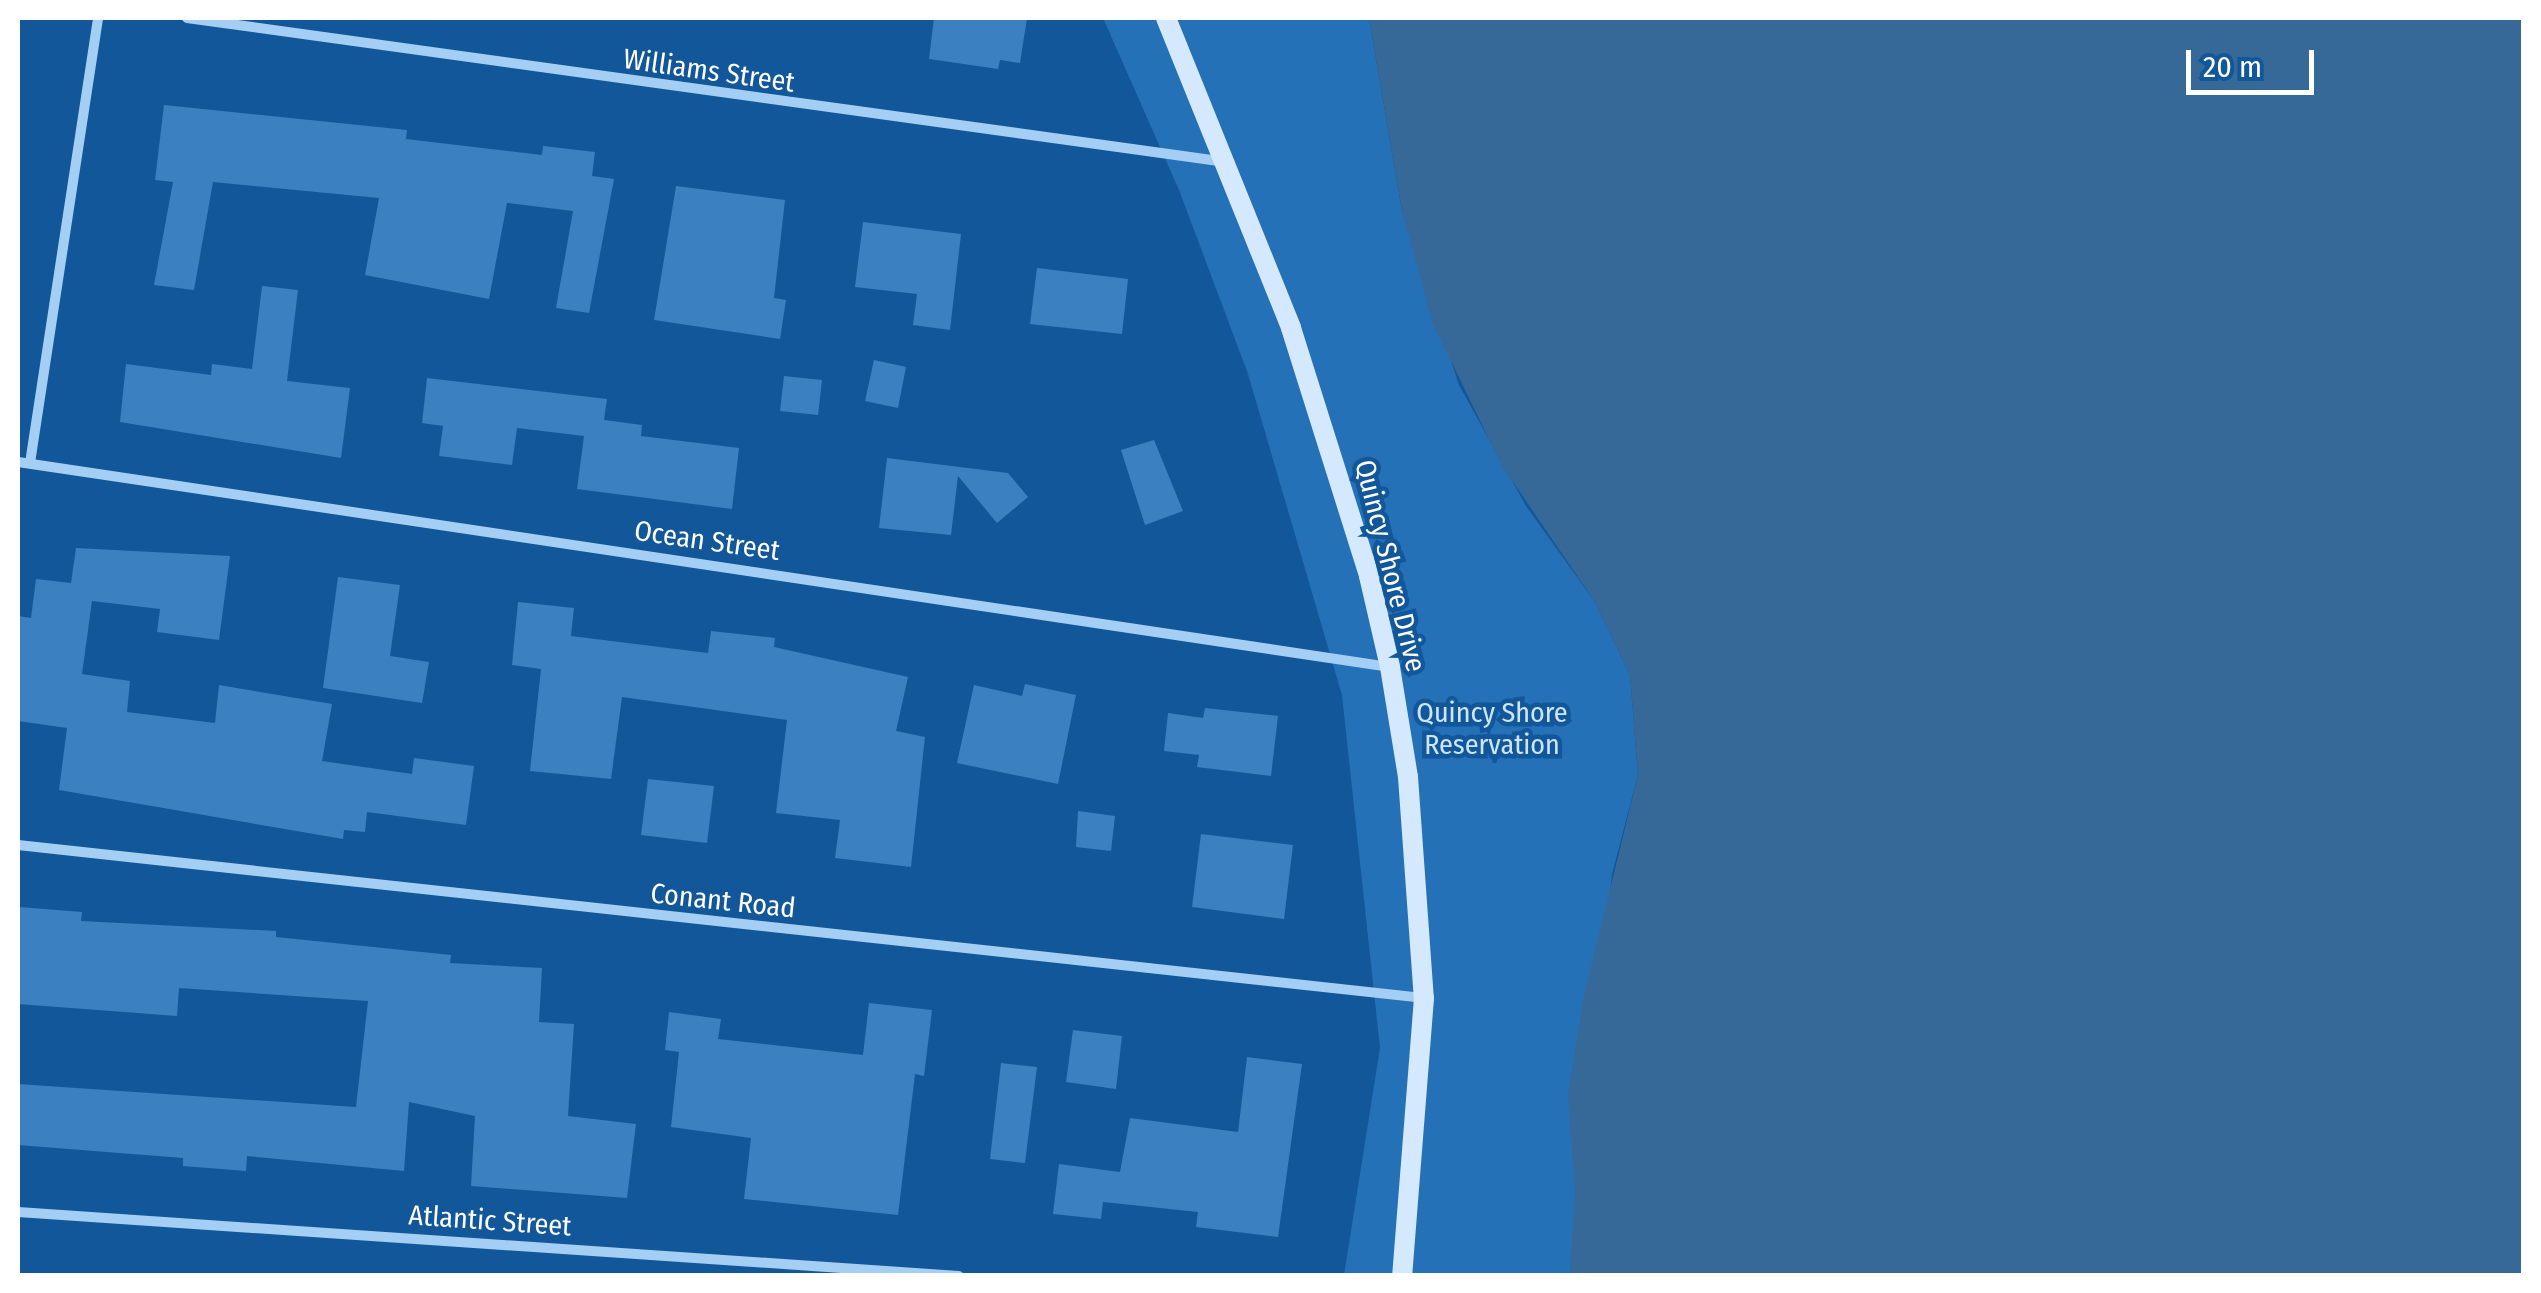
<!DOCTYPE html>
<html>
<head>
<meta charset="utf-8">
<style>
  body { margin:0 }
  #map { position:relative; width:2541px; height:1293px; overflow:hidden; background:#12579a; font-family:"Fira Sans Condensed",sans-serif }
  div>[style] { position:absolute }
  .green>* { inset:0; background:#2571b8 }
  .water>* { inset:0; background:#366898 }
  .building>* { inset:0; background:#3b80c1 }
  .street>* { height:10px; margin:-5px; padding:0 5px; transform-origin:5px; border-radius:5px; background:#a5cef4 }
  .secondary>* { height:20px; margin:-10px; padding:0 10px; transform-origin:10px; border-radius:10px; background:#d4e9fd }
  span { translate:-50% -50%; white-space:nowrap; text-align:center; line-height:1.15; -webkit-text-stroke:9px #12579a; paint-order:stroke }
  .street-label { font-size:28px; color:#fff }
  .park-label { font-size:28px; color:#cde6fe }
  .frame { position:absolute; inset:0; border:20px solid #fff; pointer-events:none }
  .scale { position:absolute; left:2186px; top:50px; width:128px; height:45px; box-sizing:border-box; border:5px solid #fff; border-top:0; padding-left:12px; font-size:30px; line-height:35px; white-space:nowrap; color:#fff; -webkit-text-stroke:8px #12579a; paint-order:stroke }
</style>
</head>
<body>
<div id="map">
  <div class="green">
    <i style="clip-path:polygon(1103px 18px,1369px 18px,1402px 211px,1459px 385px,1526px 506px,1595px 602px,1630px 675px,1638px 775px,1612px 874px,1570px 1275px,1344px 1275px,1380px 1048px,1342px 695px,1248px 374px,1179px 190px)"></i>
  </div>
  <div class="water">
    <i style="clip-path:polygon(1369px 18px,2523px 18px,2523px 1275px,1570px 1275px,1575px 1190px,1568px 1096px,1583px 1000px,1638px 775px,1630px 675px,1595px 602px,1502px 466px,1433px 324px,1402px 211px)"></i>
  </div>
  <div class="building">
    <i style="clip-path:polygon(934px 18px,1027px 18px,1020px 63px,1000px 60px,998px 69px,929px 59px)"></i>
    <i style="clip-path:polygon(164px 105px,407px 130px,406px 139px,542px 155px,543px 146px,595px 152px,592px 176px,614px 179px,589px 313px,556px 308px,573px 211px,507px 203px,489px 299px,365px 275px,379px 198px,213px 182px,194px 290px,154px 285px,173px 182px,155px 180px)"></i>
    <i style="clip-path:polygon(676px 186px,785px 200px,774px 298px,786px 300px,780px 339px,654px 320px)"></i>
    <i style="clip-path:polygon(863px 222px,961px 234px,950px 330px,913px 325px,917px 294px,855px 287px)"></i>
    <i style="clip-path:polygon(1037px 268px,1128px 279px,1122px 334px,1030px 324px)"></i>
    <i style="clip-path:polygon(262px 286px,298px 290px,287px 381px,350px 388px,341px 458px,120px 422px,126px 364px,211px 375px,212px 364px,252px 369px)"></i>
    <i style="clip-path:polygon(874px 360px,906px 367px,898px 408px,865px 401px)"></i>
    <i style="clip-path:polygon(784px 376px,822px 380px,818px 415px,780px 411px)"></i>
    <i style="clip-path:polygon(427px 378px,607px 399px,604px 420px,642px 425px,641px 436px,739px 448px,732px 509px,577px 489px,584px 436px,517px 428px,512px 465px,439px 456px,443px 426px,422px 423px)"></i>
    <i style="clip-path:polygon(1154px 440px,1183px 511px,1145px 525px,1121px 450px)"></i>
    <i style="clip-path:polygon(887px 458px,1008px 473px,1028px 497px,997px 523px,958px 476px,951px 535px,879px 528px)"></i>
    <i style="clip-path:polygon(76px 548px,230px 556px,219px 640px,157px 632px,160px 609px,92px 601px,82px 674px,130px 681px,127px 712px,215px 723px,219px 685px,332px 704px,322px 761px,412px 774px,414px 758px,474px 766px,466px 825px,367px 812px,365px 832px,344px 830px,343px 839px,59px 790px,67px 728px,18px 721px,18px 616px,31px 618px,36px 579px,71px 583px)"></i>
    <i style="clip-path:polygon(338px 577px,400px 585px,390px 656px,429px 662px,422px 703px,323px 688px)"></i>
    <i style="clip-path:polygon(518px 602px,574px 608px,571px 636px,708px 653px,711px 631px,775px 638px,774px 647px,908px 677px,896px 731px,925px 737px,911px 867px,835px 858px,840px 820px,776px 813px,787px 720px,622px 697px,611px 779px,530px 771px,541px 669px,512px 665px)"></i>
    <i style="clip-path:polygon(1025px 684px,1076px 695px,1058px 784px,957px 763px,974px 685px,1022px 696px)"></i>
    <i style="clip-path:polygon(1205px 708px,1278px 716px,1271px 776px,1197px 767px,1199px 755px,1164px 751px,1168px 713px,1203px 718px)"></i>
    <i style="clip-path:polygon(648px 779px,714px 786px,707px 843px,641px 835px)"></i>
    <i style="clip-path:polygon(1078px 811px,1115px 816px,1111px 851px,1076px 847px)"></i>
    <i style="clip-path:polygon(1201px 834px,1293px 845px,1284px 919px,1192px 907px)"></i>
    <i style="clip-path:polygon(19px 907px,82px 912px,81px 921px,276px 931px,276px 937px,451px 955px,450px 963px,542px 968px,539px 1022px,574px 1024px,568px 1116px,636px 1124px,627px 1198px,471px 1186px,475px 1116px,409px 1102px,404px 1171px,247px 1156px,246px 1171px,183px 1166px,183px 1158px,18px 1145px,18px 1084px,356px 1107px,368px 1001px,179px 988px,177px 1016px,18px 1004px)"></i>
    <i style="clip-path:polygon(869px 1003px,932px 1010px,924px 1076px,915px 1074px,898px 1215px,744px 1199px,751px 1138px,671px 1127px,679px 1052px,665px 1050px,669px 1012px,721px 1019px,718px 1039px,863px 1055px)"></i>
    <i style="clip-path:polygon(1073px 1030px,1122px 1036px,1116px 1089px,1066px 1082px)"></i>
    <i style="clip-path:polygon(1247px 1057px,1302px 1064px,1278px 1237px,1196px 1227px,1198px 1212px,1103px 1202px,1101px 1219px,1053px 1214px,1059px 1164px,1120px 1172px,1130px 1118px,1238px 1132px)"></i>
    <i style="clip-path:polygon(1001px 1063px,1037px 1067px,1025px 1163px,990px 1159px)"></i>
  </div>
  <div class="street">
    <i style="left:187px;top:18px;width:1049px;rotate:7.89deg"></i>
    <i style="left:18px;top:462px;width:1386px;rotate:8.5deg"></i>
    <i style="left:30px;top:463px;width:450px;rotate:-81.3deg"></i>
    <i style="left:18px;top:845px;width:1413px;rotate:6.21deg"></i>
    <i style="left:18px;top:1212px;width:943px;rotate:3.89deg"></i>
  </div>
  <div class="secondary">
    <i style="left:1166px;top:18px;width:334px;rotate:68deg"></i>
    <i style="left:1291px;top:328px;width:260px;rotate:72.5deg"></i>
    <i style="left:1369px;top:576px;width:93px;rotate:77deg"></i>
    <i style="left:1390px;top:667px;width:111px;rotate:80.7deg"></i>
    <i style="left:1408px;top:777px;width:222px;rotate:85.9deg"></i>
    <i style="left:1424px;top:998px;width:279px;rotate:94.5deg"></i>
  </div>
  <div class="street-label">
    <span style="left:709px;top:71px;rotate:8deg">Williams Street</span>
    <span style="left:707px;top:541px;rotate:8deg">Ocean Street</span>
    <span style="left:1390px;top:566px;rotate:76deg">Quincy Shore Drive</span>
    <span style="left:723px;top:901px;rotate:6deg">Conant Road</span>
    <span style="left:490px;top:1221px;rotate:4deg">Atlantic Street</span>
  </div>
  <div class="park-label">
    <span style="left:1492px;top:729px">Quincy Shore<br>Reservation</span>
  </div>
  <div class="frame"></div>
  <div class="scale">20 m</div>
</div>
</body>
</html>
